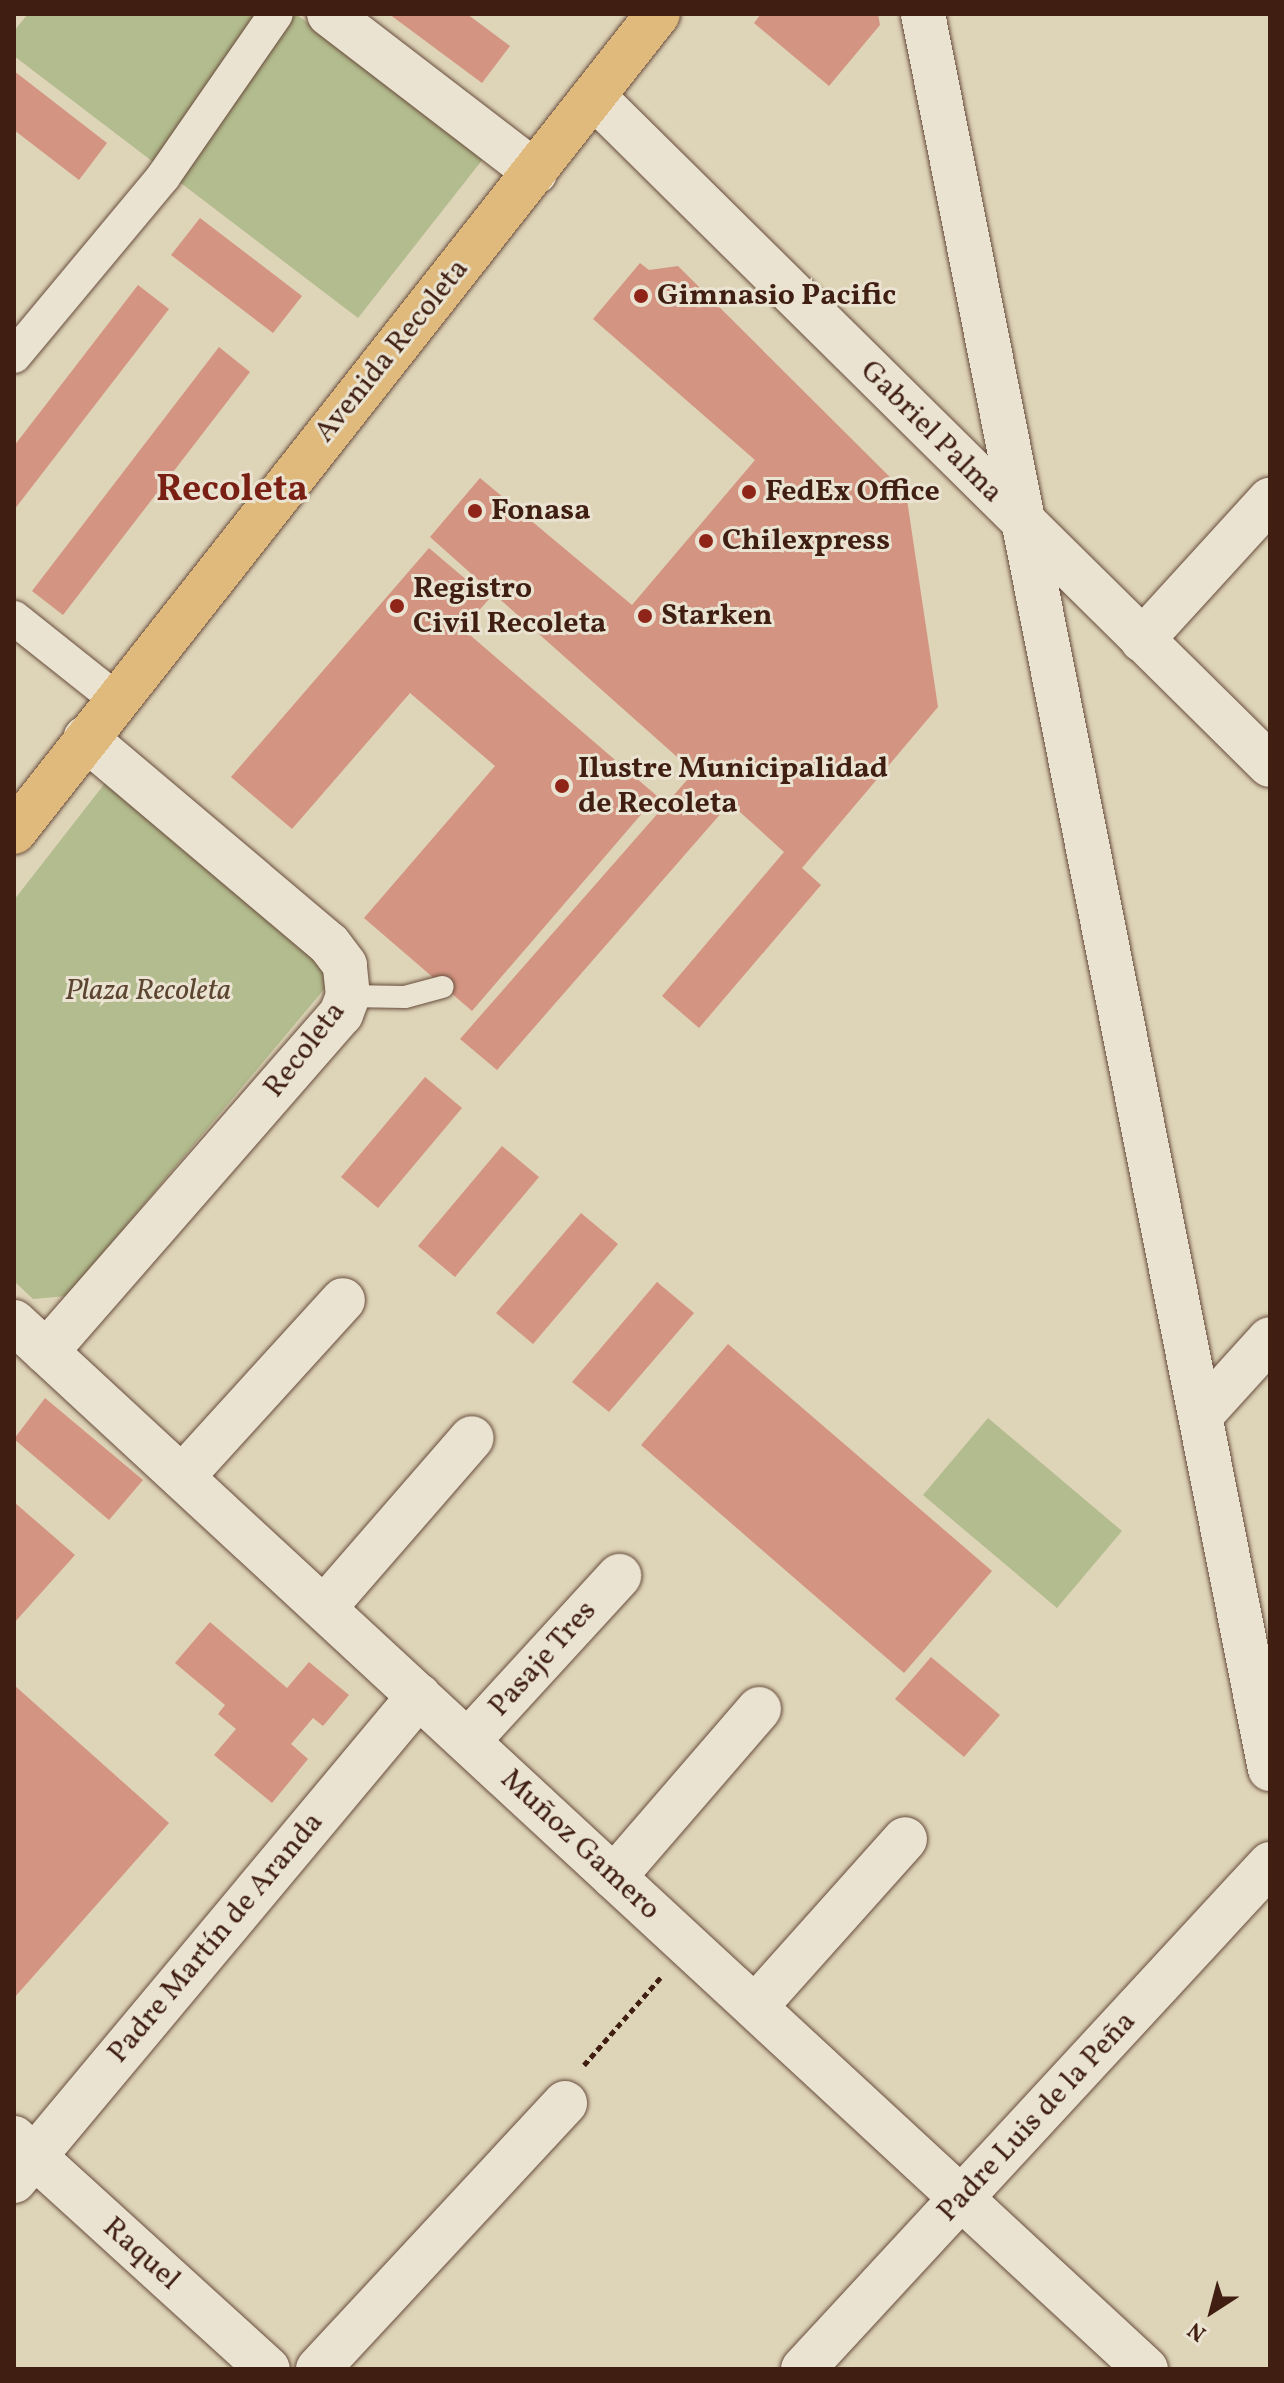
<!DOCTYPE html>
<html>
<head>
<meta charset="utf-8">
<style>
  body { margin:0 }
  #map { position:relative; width:1284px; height:2383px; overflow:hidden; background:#ded4b8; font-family:Vollkorn,serif }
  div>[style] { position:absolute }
  .green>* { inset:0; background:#b3bc8e }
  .building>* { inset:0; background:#d49482 }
  .path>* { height:5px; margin-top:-2.5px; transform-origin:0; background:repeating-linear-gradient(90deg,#401f12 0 6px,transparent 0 10px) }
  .roads { filter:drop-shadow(0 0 2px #684c3c) drop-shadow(0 0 2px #684c3c) }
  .service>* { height:22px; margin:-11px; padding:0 11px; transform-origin:11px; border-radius:11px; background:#eae3d1 }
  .pedestrian>* { height:34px; margin:-17px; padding:0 17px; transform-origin:17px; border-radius:17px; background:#eae3d1 }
  .minor>* { height:44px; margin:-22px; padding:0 22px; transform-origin:22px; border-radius:22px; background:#eae3d1 }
  .tertiary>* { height:44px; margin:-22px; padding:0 22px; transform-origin:22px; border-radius:22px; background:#eae3d1 }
  .secondary>* { height:44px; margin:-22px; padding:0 22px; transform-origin:22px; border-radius:22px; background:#eae3d1 }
  .primary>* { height:44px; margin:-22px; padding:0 22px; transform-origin:22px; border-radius:22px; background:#dfba7c }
  .dots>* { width:22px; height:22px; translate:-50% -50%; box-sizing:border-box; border:4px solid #eae3d1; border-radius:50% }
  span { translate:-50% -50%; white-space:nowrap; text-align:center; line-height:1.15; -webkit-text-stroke:6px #eae3d1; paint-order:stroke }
  .poi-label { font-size:30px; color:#401f12; font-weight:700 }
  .left { translate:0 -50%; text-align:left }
  .street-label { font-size:30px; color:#401f12 }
  .park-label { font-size:30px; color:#5d4631; font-style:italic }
  .district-label { font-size:38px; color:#7a1f14; font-weight:700 }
  .frame { position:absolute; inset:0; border:16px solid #401f12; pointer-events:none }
  .north { position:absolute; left:1172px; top:2271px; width:80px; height:80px; -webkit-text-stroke:6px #eae3d1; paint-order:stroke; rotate:216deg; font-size:22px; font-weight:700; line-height:32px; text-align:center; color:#401f12 }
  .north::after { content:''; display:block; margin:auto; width:28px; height:36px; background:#401f12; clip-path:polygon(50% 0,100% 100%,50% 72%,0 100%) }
</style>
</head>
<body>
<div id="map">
  <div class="green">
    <i style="clip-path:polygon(28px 14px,296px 14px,483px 159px,358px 318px,14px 56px,14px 31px)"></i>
    <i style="clip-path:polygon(109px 778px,320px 960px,326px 987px,67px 1296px,33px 1299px,14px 1281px,14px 900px)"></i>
    <i style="clip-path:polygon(988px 1418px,1122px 1531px,1057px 1608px,923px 1495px)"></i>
  </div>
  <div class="building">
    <i style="clip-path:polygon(389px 14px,467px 14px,510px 46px,482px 83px)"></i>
    <i style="clip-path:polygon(761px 14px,878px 14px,880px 25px,829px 86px,754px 23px)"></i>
    <i style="clip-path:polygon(14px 71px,107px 143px,79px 180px,14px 130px)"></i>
    <i style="clip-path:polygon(200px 218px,302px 296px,273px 333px,171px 255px)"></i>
    <i style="clip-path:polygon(640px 263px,649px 270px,678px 266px,906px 493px,938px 707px,802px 868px,821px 885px,699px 1028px,662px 996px,784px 852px,730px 803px,497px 1070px,460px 1039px,694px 772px,430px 537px,480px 478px,632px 605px,755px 460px,593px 319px)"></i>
    <i style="clip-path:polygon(138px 285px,169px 309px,14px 510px,14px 446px)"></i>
    <i style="clip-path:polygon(219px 347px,250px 372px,63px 615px,32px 591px)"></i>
    <i style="clip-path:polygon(429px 548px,489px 599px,463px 629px,657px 796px,472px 1011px,364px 918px,495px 766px,410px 693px,292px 829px,231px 777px)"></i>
    <i style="clip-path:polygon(425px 1077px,462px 1108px,378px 1208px,341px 1177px)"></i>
    <i style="clip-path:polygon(502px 1146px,539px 1177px,455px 1277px,418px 1246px)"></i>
    <i style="clip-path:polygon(581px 1213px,618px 1244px,533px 1344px,496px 1313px)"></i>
    <i style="clip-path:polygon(657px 1282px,694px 1313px,609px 1412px,572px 1382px)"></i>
    <i style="clip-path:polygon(728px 1344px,992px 1571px,904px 1673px,641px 1445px)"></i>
    <i style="clip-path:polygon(45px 1398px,143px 1480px,109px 1520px,14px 1439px)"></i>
    <i style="clip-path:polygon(14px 1502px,75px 1555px,14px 1623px)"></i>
    <i style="clip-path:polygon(210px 1622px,287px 1688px,309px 1662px,349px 1695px,323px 1726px,313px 1718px,291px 1744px,308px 1759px,272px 1803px,214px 1755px,236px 1729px,218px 1714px,225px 1705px,175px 1663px)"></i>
    <i style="clip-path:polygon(931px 1657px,1000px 1715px,964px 1757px,895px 1699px)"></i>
    <i style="clip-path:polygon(14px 1685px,169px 1823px,14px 1998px)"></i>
  </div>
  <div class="path">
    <i style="left:584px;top:2065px;width:118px;rotate:-48.8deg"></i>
  </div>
  <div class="roads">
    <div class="service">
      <i style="left:348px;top:996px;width:57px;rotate:1deg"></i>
      <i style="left:405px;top:997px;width:39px;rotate:-15deg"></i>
    </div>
    <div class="pedestrian">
      <i style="left:14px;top:356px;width:233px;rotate:-50.2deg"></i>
      <i style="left:163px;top:177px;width:198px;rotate:-55.3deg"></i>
      <i style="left:14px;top:618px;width:130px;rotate:38.5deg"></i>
    </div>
    <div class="minor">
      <i style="left:329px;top:14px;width:260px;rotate:37.5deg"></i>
      <i style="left:594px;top:97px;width:950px;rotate:44.66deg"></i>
      <i style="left:1142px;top:640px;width:190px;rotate:-47.6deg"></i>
      <i style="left:46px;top:1352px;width:449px;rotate:-48.9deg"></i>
      <i style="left:341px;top:1014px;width:19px;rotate:-69deg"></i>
      <i style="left:348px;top:996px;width:31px;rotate:-96deg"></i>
      <i style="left:345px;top:965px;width:26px;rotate:-127deg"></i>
      <i style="left:329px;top:944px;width:319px;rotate:-139.8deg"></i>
      <i style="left:1202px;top:1414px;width:101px;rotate:-47.8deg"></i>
      <i style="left:182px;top:1477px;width:239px;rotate:-47.7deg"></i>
      <i style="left:324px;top:1608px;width:225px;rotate:-49deg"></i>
      <i style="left:468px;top:1741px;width:224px;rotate:-47.5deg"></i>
      <i style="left:614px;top:1877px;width:222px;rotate:-49.2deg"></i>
      <i style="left:755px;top:2007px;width:225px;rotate:-48.2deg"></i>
      <i style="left:14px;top:2138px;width:343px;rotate:42.3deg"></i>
      <i style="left:14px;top:2181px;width:632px;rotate:-50.14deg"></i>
      <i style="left:318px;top:2369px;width:363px;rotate:-47.1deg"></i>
      <i style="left:803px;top:2369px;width:688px;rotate:-47.24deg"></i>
    </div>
    <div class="tertiary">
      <i style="left:14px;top:1322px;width:1542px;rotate:42.77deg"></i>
    </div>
    <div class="secondary">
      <i style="left:923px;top:14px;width:1789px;rotate:78.82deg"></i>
    </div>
    <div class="primary">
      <i style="left:14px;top:832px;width:1041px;rotate:-51.79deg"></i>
    </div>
  </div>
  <div class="dots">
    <i style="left:641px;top:296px;background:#8f2418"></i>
    <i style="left:749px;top:492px;background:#8f2418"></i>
    <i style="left:475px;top:511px;background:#8f2418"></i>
    <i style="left:706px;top:541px;background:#8f2418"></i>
    <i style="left:397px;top:606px;background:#8f2418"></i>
    <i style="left:645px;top:616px;background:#8f2418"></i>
    <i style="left:562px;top:786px;background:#8f2418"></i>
  </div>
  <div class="poi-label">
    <span class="left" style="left:657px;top:296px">Gimnasio Pacific</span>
    <span class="left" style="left:765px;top:492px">FedEx Office</span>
    <span class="left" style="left:491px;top:511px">Fonasa</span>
    <span class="left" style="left:722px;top:541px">Chilexpress</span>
    <span class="left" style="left:413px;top:606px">Registro<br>Civil Recoleta</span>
    <span class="left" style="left:661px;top:616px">Starken</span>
    <span class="left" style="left:578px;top:786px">Ilustre Municipalidad<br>de Recoleta</span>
  </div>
  <div class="street-label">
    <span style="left:392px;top:351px;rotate:-51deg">Avenida Recoleta</span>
    <span style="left:931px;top:432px;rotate:45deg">Gabriel Palma</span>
    <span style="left:305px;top:1050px;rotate:-52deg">Recoleta</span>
    <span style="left:543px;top:1659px;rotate:-48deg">Pasaje Tres</span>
    <span style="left:580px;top:1845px;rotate:43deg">Muñoz Gamero</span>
    <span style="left:216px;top:1938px;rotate:-50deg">Padre Martín de Aranda</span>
    <span style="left:1037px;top:2117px;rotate:-47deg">Padre Luis de la Peña</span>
    <span style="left:141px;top:2254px;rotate:42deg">Raquel</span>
  </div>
  <div class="park-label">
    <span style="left:148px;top:991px">Plaza Recoleta</span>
  </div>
  <div class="district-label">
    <span style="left:232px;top:491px">Recoleta</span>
  </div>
  <div class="frame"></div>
  <div class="north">N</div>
</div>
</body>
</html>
